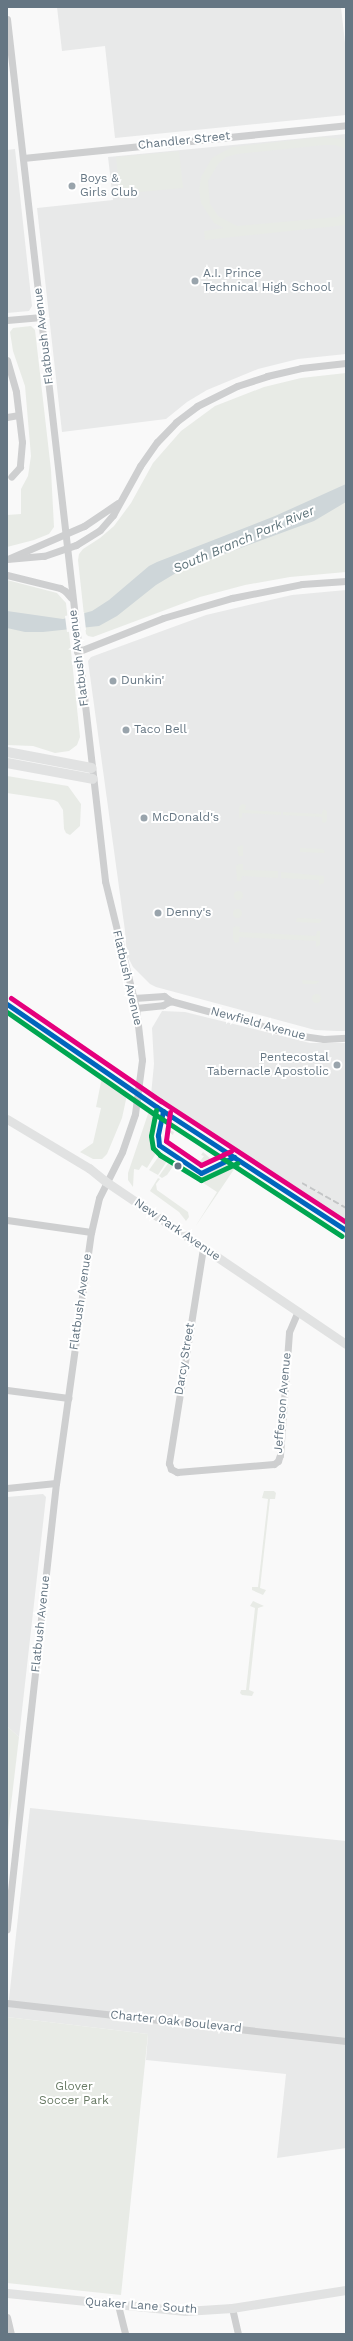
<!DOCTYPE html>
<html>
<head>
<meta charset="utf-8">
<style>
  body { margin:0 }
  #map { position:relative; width:353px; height:2341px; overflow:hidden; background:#f9f9f9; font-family:"Work Sans",sans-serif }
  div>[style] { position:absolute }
  .built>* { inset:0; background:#e8e9e9 }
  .green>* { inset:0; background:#e8ebe6 }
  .round { border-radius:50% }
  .water>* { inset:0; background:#ced6d9 }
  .pier>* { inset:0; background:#f9f9f9 }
  .minor>* { height:7px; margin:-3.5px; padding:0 3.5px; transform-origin:3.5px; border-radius:3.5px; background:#cecfd0 }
  .major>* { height:9px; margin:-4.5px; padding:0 4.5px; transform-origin:4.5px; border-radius:4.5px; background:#e1e2e2 }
  .highway>* { height:10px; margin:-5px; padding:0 5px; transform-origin:5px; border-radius:5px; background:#e1e2e2 }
  .rail>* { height:2px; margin-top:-1px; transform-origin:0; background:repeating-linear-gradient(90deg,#c3c5c6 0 6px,transparent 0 9px) }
  .bus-1>* { height:5px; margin:-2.5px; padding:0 2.5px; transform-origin:2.5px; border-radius:2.5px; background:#0065bd }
  .bus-2>* { height:5px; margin:-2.5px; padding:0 2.5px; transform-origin:2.5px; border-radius:2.5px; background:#00a651 }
  .bus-3>* { height:5px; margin:-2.5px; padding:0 2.5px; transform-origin:2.5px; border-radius:2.5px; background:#e5007d }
  .dots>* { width:11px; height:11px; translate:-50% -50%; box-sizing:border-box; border:2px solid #fff; border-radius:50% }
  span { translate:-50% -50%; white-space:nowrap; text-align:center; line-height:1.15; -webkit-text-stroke:4px #fff; paint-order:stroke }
  .street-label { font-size:12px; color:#657683 }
  .poi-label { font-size:12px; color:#657683 }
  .left { translate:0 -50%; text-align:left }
  .right { translate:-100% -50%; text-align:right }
  .park-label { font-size:12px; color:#687a64 }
  .water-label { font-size:13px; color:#60757c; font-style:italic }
  .frame { position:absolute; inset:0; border:8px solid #657683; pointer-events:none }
</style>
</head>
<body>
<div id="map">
  <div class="built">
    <i style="clip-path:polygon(57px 7px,341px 7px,346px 52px,346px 115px,115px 138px,105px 46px,62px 51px)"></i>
    <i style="clip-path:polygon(346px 134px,346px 354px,298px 359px,258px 369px,207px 390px,187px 402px,166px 419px,62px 432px,37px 208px,113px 200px,108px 157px)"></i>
    <i style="clip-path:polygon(15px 149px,32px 306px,29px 311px,7px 313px,7px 150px)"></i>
    <i style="clip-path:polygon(346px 590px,346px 1031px,337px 1031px,315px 1030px,156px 987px,150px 984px,133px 967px,127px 955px,125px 931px,88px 661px,91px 657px,206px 615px,292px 595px)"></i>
    <i style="clip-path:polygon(162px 1011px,185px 1012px,310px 1043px,346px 1043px,346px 1224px,151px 1095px,154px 1064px,152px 1028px)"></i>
    <i style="clip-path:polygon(43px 1494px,46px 1497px,19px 1737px,7px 1726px,7px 1497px)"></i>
    <i style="clip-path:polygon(30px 1808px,346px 1841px,346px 2148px,277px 2158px,286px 2074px,146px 2060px,148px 2034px,7px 2017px)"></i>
  </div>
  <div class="green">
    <i style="clip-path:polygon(321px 137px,344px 139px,346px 141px,346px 149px,335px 145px,324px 145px,237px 154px,226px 157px,218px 164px,208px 181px,210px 204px,218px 216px,237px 226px,337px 217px,346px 213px,346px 225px,205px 240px,204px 231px,224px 228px,214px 223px,201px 203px,199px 190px,201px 177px,212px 158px,232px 147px)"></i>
    <i style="clip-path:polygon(179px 151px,183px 188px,120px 194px,116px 157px)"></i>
    <i style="clip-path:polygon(31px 326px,35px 330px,51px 470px,54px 527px,49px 534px,34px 540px,7px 547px,7px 515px,21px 514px,21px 489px,28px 476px,31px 456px,25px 386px,13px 351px,10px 332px,13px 328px)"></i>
    <i style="clip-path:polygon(346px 373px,346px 572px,290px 577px,245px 585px,200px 597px,93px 637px,88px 636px,86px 634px,78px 560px,79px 554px,83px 549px,100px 538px,114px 526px,131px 503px,153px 463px,181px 431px,215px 406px,264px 387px,301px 378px)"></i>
    <i style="clip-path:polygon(7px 580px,57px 593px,66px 603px,80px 737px,77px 745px,69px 751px,55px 753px,33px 746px,7px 745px)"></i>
    <i style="clip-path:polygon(7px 776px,68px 786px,81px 804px,80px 826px,70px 835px,66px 833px,64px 829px,63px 810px,58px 802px,54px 800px,7px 793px)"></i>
    <i style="clip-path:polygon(242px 804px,246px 805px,245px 810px,281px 812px,281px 815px,242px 813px,242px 818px,239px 818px,239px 807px)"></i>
    <i style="clip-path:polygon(323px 809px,327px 811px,327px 820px,325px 823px,322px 822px,322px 817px,283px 815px,283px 812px,322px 814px)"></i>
    <i style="clip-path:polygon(243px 845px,243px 856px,239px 856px,237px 847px)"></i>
    <i style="clip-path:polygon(300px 848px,323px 849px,325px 853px,300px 852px)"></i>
    <i style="clip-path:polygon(239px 864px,243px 864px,243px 870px,278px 871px,278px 878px,242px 876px,241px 881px,237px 881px,236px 866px)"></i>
    <i style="clip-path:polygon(281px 872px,324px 876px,324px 883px,319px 885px,319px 880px,281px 878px)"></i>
    <i class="round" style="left:233.5px;top:890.5px;width:9px;height:9px"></i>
    <i class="round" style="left:232.5px;top:908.5px;width:9px;height:9px"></i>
    <i style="clip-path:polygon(297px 918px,322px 919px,320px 923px,296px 922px)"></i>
    <i style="clip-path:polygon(236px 926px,240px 927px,239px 932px,316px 936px,317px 931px,320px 931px,320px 945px,316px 947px,316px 941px,239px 937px,239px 942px,235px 943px,233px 939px,233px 928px)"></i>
    <i style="clip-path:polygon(302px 980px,319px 981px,319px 982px,316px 984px,303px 984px)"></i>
    <i class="round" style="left:311.5px;top:993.5px;width:9px;height:9px"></i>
    <i style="clip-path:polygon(102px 1077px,127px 1095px,122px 1118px,107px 1154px,102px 1159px,93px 1159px,80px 1152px,93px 1143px,101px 1108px,96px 1107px)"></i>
    <i style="clip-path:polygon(150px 1108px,155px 1116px,153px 1146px,158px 1150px,147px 1168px,142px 1165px,139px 1170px,134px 1169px,133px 1187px,128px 1180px,128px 1173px)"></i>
    <i style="clip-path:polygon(165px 1128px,174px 1132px,173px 1135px,170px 1133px,165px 1142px)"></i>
    <i style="clip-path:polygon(203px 1152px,211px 1159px,198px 1164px,204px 1156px,201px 1155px)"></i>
    <i style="clip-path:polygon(159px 1156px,167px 1161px,158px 1175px,149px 1170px)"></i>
    <i style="clip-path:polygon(169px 1162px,174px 1165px,167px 1175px,162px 1178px,159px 1176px)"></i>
    <i style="clip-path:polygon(229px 1162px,237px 1165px,195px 1227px,217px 1192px,191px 1175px,192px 1173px,201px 1177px)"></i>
    <i style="clip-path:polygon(158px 1178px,160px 1179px,156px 1184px,157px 1190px,188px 1212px,189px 1217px,186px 1221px,179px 1212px,150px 1191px)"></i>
    <i style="clip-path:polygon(264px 1491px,274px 1491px,276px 1493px,275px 1499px,270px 1499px,260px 1588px,266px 1590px,263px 1595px,252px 1590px,252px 1587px,258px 1587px,268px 1499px,262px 1498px)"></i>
    <i style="clip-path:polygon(253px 1601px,264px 1606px,258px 1608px,249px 1690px,254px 1692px,252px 1696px,242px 1695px,240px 1693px,241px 1690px,246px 1690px,255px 1608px,250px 1606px)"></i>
    <i style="clip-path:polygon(7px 1726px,19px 1737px,7px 1839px)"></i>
    <i style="clip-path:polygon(7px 2017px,148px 2034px,121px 2295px,7px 2283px)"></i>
  </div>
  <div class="water">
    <i style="clip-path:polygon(346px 484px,346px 502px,314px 521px,181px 570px,156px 585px,117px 616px,99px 626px,43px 632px,25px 632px,7px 628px,7px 611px,63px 619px,92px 611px,109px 600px,149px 566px,157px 562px,275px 516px)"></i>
  </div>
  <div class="pier">
    <i style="clip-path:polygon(84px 612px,86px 630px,67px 632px,65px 616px)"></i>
  </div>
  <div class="minor">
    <i style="left:7px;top:19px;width:868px;rotate:83.51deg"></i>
    <i style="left:105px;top:881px;width:131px;rotate:76.3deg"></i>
    <i style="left:136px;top:1008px;width:52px;rotate:83.4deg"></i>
    <i style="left:142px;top:1060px;width:54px;rotate:97.4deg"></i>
    <i style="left:135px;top:1114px;width:40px;rotate:108.9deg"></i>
    <i style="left:122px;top:1152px;width:51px;rotate:116.6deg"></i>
    <i style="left:99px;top:1198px;width:35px;rotate:103deg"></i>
    <i style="left:91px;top:1232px;width:253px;rotate:97.9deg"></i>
    <i style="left:56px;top:1483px;width:449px;rotate:96.3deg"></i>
    <i style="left:23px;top:158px;width:325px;rotate:-5.8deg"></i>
    <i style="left:7px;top:320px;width:35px;rotate:-5deg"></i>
    <i style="left:7px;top:360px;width:33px;rotate:74deg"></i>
    <i style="left:16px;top:392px;width:50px;rotate:83.2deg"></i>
    <i style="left:22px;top:442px;width:25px;rotate:95deg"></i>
    <i style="left:20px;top:467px;width:13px;rotate:132deg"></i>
    <i style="left:7px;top:417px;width:11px;rotate:-10deg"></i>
    <i style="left:10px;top:558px;width:81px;rotate:-23.4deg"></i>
    <i style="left:84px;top:526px;width:41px;rotate:-34.1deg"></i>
    <i style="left:7px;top:559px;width:37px;rotate:-5deg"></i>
    <i style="left:44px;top:556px;width:34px;rotate:-19deg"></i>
    <i style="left:76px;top:545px;width:28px;rotate:-32deg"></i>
    <i style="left:100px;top:530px;width:20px;rotate:-49deg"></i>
    <i style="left:113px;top:515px;width:56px;rotate:-61.1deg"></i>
    <i style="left:140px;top:466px;width:29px;rotate:-55deg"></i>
    <i style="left:157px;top:442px;width:28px;rotate:-46deg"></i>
    <i style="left:176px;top:422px;width:26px;rotate:-37deg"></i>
    <i style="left:197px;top:406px;width:45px;rotate:-26.6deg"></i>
    <i style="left:237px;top:386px;width:32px;rotate:-18deg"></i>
    <i style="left:267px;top:376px;width:35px;rotate:-13deg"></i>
    <i style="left:301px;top:368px;width:45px;rotate:-6.3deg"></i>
    <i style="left:7px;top:575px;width:55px;rotate:13.8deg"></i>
    <i style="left:60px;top:588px;width:6px;rotate:31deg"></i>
    <i style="left:65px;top:591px;width:9px;rotate:49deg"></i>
    <i style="left:77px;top:652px;width:92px;rotate:-21.6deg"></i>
    <i style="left:163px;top:618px;width:72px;rotate:-16.2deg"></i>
    <i style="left:232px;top:598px;width:71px;rotate:-11.3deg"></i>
    <i style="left:302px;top:584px;width:44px;rotate:-3.9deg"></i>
    <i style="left:134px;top:998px;width:30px;rotate:-4deg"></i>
    <i style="left:164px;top:996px;width:9px;rotate:36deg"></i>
    <i style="left:171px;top:1001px;width:129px;rotate:15.3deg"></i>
    <i style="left:295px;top:1035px;width:29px;rotate:8deg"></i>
    <i style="left:324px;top:1039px;width:22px;rotate:-3deg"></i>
    <i style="left:136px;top:1008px;width:27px;rotate:-6deg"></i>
    <i style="left:163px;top:1005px;width:9px;rotate:-27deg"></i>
    <i style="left:7px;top:1220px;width:85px;rotate:8.1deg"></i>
    <i style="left:203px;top:1248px;width:218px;rotate:99deg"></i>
    <i style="left:169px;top:1463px;width:6px;rotate:72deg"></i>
    <i style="left:171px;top:1469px;width:7px;rotate:27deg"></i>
    <i style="left:177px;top:1472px;width:97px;rotate:-4.7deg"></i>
    <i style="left:274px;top:1464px;width:5px;rotate:-37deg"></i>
    <i style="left:278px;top:1461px;width:6px;rotate:-72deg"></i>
    <i style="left:280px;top:1455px;width:123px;rotate:-85.8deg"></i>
    <i style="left:289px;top:1332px;width:23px;rotate:-67deg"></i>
    <i style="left:7px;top:1390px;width:62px;rotate:7.5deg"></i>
    <i style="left:7px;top:1488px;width:49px;rotate:-5.8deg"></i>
    <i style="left:7px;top:2003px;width:341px;rotate:6.4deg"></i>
    <i style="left:118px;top:2305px;width:30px;rotate:76deg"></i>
    <i style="left:232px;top:2308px;width:27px;rotate:77deg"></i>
    <i style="left:7px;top:2317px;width:17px;rotate:77deg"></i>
  </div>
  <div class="major">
    <i style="left:7px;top:1119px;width:96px;rotate:30.9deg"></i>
    <i style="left:89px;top:1168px;width:21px;rotate:39deg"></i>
    <i style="left:105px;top:1181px;width:291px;rotate:34.1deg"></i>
    <i style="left:7px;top:2293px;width:179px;rotate:5.8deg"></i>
    <i style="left:185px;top:2311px;width:47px;rotate:-3.7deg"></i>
    <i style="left:232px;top:2308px;width:115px;rotate:-9deg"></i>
  </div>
  <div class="highway">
    <i style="left:7px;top:752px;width:86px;rotate:10.7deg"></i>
    <i style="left:7px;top:763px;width:87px;rotate:10.5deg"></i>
  </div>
  <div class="rail">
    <i style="left:302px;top:1183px;width:51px;rotate:29.6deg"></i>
  </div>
  <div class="bus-1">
    <i style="left:7px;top:1004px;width:182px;rotate:34.5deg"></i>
    <i style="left:157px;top:1107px;width:225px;rotate:33.1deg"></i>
    <i style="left:163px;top:1111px;width:25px;rotate:102deg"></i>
    <i style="left:158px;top:1135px;width:10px;rotate:84deg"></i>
    <i style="left:159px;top:1145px;width:50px;rotate:33.7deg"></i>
    <i style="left:201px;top:1173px;width:37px;rotate:-26deg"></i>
  </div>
  <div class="bus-2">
    <i style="left:7px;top:1012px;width:178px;rotate:34.7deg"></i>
    <i style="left:153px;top:1113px;width:225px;rotate:33.1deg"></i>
    <i style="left:156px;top:1110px;width:26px;rotate:101deg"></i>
    <i style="left:151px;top:1136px;width:12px;rotate:81deg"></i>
    <i style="left:153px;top:1148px;width:10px;rotate:45deg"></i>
    <i style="left:160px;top:1155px;width:48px;rotate:31.4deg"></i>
    <i style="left:201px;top:1180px;width:40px;rotate:-25deg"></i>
  </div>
  <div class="bus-3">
    <i style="left:11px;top:998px;width:182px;rotate:34.5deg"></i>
    <i style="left:161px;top:1101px;width:221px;rotate:33.2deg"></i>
    <i style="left:170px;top:1112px;width:29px;rotate:98deg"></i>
    <i style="left:166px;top:1141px;width:42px;rotate:34.4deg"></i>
    <i style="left:201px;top:1165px;width:33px;rotate:-25deg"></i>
  </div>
  <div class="dots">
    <i style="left:72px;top:186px;background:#99a4ac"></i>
    <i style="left:195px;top:281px;background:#99a4ac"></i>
    <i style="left:113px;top:681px;background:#99a4ac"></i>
    <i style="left:126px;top:730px;background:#99a4ac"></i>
    <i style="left:144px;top:818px;background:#99a4ac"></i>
    <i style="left:158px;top:913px;background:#99a4ac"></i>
    <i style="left:337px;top:1065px;background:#99a4ac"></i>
    <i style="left:178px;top:1166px;background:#657683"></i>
  </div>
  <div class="street-label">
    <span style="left:184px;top:141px;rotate:-6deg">Chandler Street</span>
    <span style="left:44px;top:336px;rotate:-97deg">Flatbush Avenue</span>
    <span style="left:79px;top:658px;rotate:-97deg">Flatbush Avenue</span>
    <span style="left:127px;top:978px;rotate:77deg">Flatbush Avenue</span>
    <span style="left:258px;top:1024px;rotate:15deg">Newfield Avenue</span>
    <span style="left:177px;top:1230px;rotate:34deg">New Park Avenue</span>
    <span style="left:81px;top:1302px;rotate:-82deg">Flatbush Avenue</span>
    <span style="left:185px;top:1359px;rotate:-81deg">Darcy Street</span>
    <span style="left:283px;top:1403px;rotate:-85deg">Jefferson Avenue</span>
    <span style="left:41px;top:1624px;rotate:-84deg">Flatbush Avenue</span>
    <span style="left:176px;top:2022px;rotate:6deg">Charter Oak Boulevard</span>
    <span style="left:141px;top:2306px;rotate:4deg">Quaker Lane South</span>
  </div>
  <div class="poi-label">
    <span class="left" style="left:80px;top:186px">Boys &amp;<br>Girls Club</span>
    <span class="left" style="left:203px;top:281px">A.I. Prince<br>Technical High School</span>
    <span class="left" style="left:121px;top:681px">Dunkin'</span>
    <span class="left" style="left:134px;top:730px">Taco Bell</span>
    <span class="left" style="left:152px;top:818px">McDonald's</span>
    <span class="left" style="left:166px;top:913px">Denny's</span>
    <span class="right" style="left:329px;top:1065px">Pentecostal<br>Tabernacle Apostolic</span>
  </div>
  <div class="park-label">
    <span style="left:74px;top:2094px">Glover<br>Soccer Park</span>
  </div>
  <div class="water-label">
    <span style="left:244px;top:540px;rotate:-23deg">South Branch Park River</span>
  </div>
  <div class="frame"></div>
</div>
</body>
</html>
